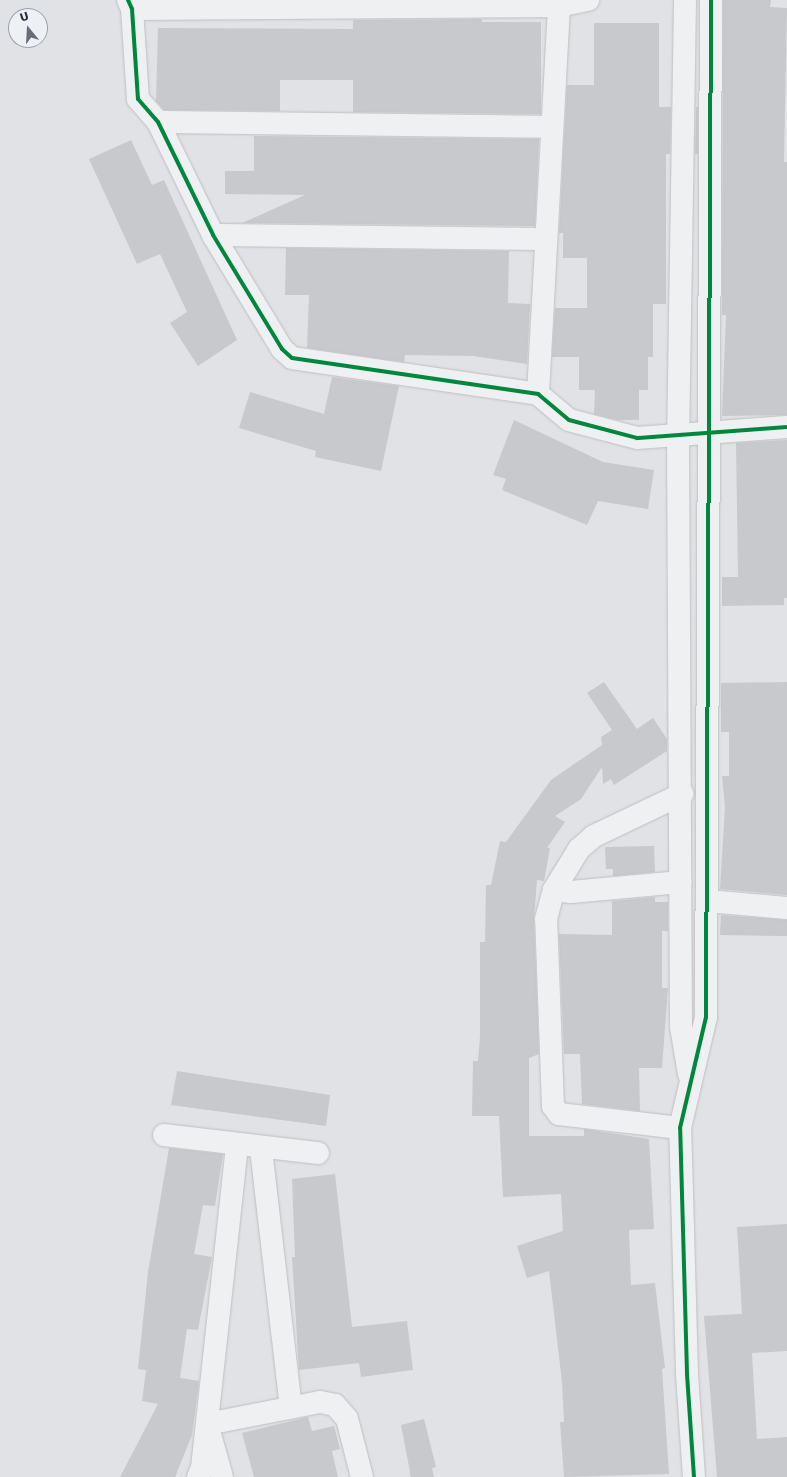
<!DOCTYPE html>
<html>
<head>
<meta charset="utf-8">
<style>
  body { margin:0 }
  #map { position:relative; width:787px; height:1477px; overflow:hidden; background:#e0e2e5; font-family:"DejaVu Sans",sans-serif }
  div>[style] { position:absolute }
  .building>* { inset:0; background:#c7c9cd }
  .roads { filter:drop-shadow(0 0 1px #bdbfc2) drop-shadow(0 0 1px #bdbfc2) }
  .minor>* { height:22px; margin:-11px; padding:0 11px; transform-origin:11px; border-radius:11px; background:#eff0f2 }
  .cycleway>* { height:4px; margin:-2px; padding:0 2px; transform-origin:2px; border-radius:2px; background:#00873e }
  span { translate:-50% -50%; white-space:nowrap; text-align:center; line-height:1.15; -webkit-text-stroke:4px #edf0f5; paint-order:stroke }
  .north { position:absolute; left:8px; top:8px; width:40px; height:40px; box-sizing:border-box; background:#edf0f5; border:1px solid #9ea2ac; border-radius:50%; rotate:342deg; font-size:11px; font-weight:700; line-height:16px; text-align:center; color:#272d3e }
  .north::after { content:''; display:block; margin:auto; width:14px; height:18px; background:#686c78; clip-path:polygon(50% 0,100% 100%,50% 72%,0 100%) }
</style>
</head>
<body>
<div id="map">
  <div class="building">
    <i style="clip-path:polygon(723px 0,771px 0,770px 7px,787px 8px,784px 162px,787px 162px,787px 415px,722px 416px,726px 315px,722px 315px)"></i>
    <i style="clip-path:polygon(482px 19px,482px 22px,541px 22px,541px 114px,353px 112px,353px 80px,280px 80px,280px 111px,164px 110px,156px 101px,158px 28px,353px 29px,353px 20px)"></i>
    <i style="clip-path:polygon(594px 23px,659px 23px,659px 107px,671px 107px,670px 154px,666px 154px,666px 304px,653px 304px,653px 357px,648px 357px,648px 390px,639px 390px,639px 420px,618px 420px,594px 414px,595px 390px,579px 390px,579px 357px,552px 357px,555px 308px,587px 308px,587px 258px,563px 258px,563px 233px,559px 233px,567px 85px,594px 85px)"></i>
    <i style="clip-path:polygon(696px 107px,698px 107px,698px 154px,695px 154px)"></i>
    <i style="clip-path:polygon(254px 136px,539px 139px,535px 226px,242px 223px,305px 195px,225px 194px,225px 171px,254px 171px)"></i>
    <i style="clip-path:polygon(131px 140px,152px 185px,164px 180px,237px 340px,198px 366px,170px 323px,187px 312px,160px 254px,137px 264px,89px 159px)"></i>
    <i style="clip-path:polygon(286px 248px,509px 251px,508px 303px,530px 304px,527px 364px,473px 356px,405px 355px,404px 362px,307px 348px,309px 295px,285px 295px)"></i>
    <i style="clip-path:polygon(332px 377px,399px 386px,381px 471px,315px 457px,316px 451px,239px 428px,250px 392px,324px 414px)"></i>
    <i style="clip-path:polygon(514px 420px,603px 462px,654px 470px,648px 509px,598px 501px,587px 525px,502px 490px,506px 479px,493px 475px)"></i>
    <i style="clip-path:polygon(787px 440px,787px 598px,784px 598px,784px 605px,722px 606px,722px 577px,738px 577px,736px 443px)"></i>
    <i style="clip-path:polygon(604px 682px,637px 729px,653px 718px,667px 739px,667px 751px,614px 785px,611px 779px,603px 784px,602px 767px,581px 799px,555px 816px,565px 822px,547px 848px,550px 848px,544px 881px,537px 880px,534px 919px,539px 1054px,529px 1058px,529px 1136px,584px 1136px,584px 1129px,649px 1139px,654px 1229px,629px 1230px,631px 1285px,655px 1283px,665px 1368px,662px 1369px,669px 1474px,564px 1477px,560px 1422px,564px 1422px,562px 1382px,549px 1271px,527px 1278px,517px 1246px,563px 1231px,561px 1194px,503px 1197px,499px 1116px,472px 1116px,473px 1061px,478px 1061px,480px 1036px,480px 942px,485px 942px,486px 885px,491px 885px,500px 841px,506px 842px,551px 780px,602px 745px,601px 737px,612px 730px,587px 693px)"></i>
    <i style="clip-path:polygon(787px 682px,787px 895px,720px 889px,725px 807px,722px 776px,729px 776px,729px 732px,721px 732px,721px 683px)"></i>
    <i style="clip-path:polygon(654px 846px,655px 872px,613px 876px,613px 869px,606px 869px,605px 847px)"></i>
    <i style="clip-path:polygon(655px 897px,655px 902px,668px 902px,668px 931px,662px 931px,662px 988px,668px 988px,662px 1068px,639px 1068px,640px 1111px,582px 1104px,580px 1054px,564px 1054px,559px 934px,612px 935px,612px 901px)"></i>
    <i style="clip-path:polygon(721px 915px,787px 920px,787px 936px,720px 935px)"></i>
    <i style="clip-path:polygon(177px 1071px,330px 1095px,326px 1126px,171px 1105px)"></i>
    <i style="clip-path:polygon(169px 1148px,223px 1154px,215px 1206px,203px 1205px,194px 1254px,212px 1257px,198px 1330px,187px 1329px,180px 1378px,199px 1381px,192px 1435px,175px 1477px,120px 1477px,158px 1404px,142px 1401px,146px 1370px,138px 1369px,148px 1272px)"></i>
    <i style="clip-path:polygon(335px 1174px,352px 1327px,407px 1321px,413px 1370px,361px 1377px,359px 1363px,299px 1370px,292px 1257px,295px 1257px,292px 1179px)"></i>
    <i style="clip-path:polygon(787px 1224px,787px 1351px,752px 1353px,757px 1439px,787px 1437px,787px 1477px,717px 1477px,704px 1316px,742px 1314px,737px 1227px)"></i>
    <i style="clip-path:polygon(308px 1417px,312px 1431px,334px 1426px,340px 1449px,332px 1451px,338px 1477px,254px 1477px,242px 1433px)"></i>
    <i style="clip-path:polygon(424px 1419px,436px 1467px,432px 1468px,434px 1477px,411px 1477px,401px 1425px)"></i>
  </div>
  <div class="roads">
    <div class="minor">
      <i style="left:128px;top:0;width:10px;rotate:66deg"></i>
      <i style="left:132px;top:9px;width:90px;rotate:86.2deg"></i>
      <i style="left:138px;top:99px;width:30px;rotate:49deg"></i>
      <i style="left:158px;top:122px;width:126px;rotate:64deg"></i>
      <i style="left:213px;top:235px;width:133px;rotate:58.8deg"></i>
      <i style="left:282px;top:349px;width:13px;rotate:42deg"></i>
      <i style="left:292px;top:358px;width:249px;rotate:8.3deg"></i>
      <i style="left:538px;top:394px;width:40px;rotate:40deg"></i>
      <i style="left:569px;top:420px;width:70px;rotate:14.8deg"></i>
      <i style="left:637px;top:438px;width:150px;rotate:-4.2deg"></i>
      <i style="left:685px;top:0;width:436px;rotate:90.9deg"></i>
      <i style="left:678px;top:436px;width:591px;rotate:89.71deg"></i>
      <i style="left:681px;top:1027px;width:48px;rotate:80.3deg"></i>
      <i style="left:132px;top:9px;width:427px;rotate:-0.4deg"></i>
      <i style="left:559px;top:6px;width:30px;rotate:-12deg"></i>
      <i style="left:158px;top:122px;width:392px;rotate:0.7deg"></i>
      <i style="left:213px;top:235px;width:332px;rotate:0.7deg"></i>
      <i style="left:538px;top:394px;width:389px;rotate:-86.9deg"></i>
      <i style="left:554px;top:890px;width:17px;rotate:7deg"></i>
      <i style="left:571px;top:892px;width:110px;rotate:-5.2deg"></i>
      <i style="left:708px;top:901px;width:79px;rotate:5.1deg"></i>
      <i style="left:680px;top:1128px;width:122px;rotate:-173.4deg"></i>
      <i style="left:559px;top:1114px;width:10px;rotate:-127deg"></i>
      <i style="left:553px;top:1106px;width:187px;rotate:-92.1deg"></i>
      <i style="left:546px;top:919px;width:30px;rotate:-75deg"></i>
      <i style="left:554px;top:890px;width:48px;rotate:-58.6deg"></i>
      <i style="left:579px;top:849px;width:20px;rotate:-41deg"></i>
      <i style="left:594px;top:836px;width:98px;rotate:-25.5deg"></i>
      <i style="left:164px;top:1135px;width:155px;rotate:6.7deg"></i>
      <i style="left:261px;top:1149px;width:260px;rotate:83.4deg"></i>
      <i style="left:198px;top:1477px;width:10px;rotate:-66deg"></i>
      <i style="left:202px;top:1468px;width:325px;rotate:-83.8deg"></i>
      <i style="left:222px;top:1477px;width:55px;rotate:-105.8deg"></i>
      <i style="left:207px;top:1424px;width:115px;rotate:-11deg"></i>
      <i style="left:320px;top:1402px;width:15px;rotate:11deg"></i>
      <i style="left:335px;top:1405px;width:18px;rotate:49deg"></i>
      <i style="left:347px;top:1419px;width:60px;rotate:75.5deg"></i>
      <i style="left:694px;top:1477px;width:104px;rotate:-93.9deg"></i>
      <i style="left:687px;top:1373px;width:245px;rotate:-91.6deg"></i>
      <i style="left:680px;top:1128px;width:114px;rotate:-76.8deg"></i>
      <i style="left:706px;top:1017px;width:1017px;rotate:-89.72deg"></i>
    </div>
  </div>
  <div class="cycleway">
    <i style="left:128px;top:0;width:10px;rotate:66deg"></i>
    <i style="left:132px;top:9px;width:90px;rotate:86.2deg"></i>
    <i style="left:138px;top:99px;width:30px;rotate:49deg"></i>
    <i style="left:158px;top:122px;width:126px;rotate:64deg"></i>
    <i style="left:213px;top:235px;width:133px;rotate:58.8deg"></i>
    <i style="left:282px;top:349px;width:13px;rotate:42deg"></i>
    <i style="left:292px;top:358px;width:249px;rotate:8.3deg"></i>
    <i style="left:538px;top:394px;width:40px;rotate:40deg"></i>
    <i style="left:569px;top:420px;width:70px;rotate:14.8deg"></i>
    <i style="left:637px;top:438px;width:150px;rotate:-4.2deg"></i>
    <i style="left:694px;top:1477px;width:104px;rotate:-93.9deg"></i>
    <i style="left:687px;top:1373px;width:245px;rotate:-91.6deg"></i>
    <i style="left:680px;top:1128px;width:114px;rotate:-76.8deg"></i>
    <i style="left:706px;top:1017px;width:1017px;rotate:-89.72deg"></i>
  </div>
  <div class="north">U</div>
</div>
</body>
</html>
